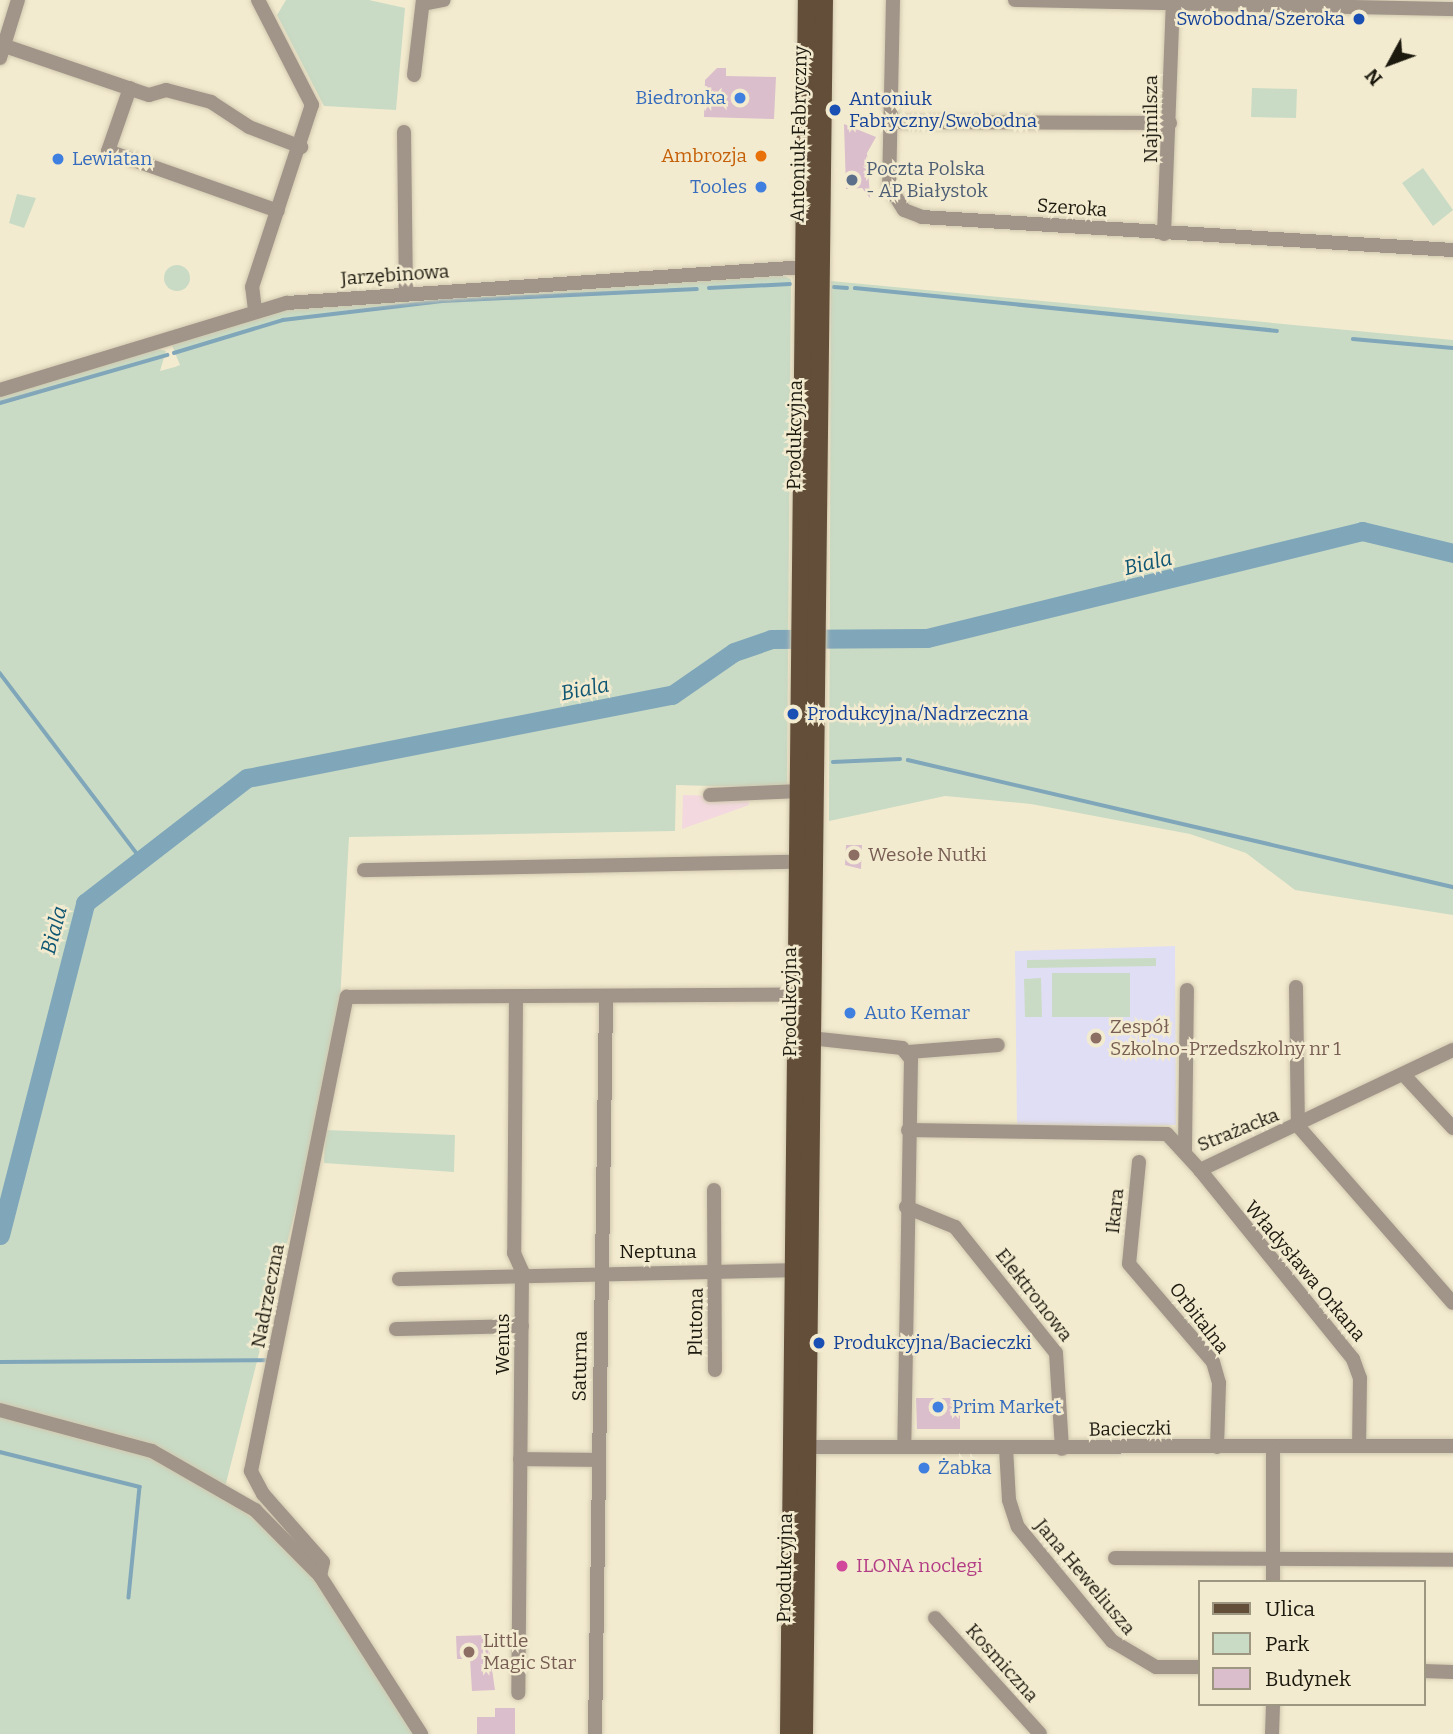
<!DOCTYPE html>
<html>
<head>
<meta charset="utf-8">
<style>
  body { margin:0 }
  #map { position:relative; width:1453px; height:1734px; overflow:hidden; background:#f3ebcf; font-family:Bitter,serif }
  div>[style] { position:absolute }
  .industrial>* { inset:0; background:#f3d9df }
  .education>* { inset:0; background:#e0def4 }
  .green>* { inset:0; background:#c9dbc5 }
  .round { border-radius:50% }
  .stream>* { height:3.5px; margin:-1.75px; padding:0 1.75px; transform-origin:1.75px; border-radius:1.75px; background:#80a6ba }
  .river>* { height:19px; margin:-9.5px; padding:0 9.5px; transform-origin:9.5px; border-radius:9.5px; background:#80a6ba }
  .building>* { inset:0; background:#dabecc }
  .roads { filter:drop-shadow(0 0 2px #d1c9b0) drop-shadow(0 0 2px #d1c9b0) }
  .minor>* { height:14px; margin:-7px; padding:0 7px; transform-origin:7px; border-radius:7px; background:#a19488 }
  .major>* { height:18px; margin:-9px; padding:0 9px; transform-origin:9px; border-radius:9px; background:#634e39 }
  .dots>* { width:19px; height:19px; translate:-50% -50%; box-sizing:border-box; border:4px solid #f3ebcf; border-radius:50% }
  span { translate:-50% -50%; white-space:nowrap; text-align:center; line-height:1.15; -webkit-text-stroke:5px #f3ebcf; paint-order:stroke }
  .transit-label { font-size:19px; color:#164399 }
  .right { translate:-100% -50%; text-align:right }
  .left { translate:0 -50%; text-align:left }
  .shop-label { font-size:19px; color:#366cbe }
  .street-label { font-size:19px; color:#1c190f }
  .food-label { font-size:19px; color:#c56008 }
  .service-label { font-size:19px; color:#4e5e75 }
  .education-label { font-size:19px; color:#785e54 }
  .hotel-label { font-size:19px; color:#b23c85 }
  .water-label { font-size:21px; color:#0f5673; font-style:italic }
  .legend { position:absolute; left:1198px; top:1580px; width:228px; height:126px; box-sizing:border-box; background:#f3ebcf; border:2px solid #9d9782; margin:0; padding:9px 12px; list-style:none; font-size:21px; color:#1c190f }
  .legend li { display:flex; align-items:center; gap:14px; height:35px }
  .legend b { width:35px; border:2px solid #9d9782 }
  .north { position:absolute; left:1355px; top:28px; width:70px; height:70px; -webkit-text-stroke:5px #f3ebcf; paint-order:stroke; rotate:229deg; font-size:19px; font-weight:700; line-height:28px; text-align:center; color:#1c190f }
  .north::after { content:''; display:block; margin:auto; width:24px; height:32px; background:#1c190f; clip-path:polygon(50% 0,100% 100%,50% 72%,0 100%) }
</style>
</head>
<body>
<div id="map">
  <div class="industrial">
    <i style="clip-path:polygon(683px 795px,748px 797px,749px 805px,682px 829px)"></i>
  </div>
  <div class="education">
    <i style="clip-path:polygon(1175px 946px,1176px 1125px,1017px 1128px,1015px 951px)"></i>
  </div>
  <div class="green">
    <i style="clip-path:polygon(286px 0,369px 0,405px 8px,396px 110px,324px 106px,277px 15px)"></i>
    <i style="clip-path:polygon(1252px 88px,1297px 89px,1296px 118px,1251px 117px)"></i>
    <i style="clip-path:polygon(1423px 168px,1453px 210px,1433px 226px,1402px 183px)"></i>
    <i style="clip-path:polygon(17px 194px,36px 198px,24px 228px,9px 223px)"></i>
    <i class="round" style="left:164px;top:265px;width:26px;height:26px"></i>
    <i style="clip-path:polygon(779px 274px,791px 279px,787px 788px,676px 785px,675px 831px,349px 837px,340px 1001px,312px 1145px,223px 1495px,283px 1543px,327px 1596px,414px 1734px,0 1734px,0 395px,153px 348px,166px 351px,160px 371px,175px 367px,180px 365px,171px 343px,289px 309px)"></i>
    <i style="clip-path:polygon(831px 281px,1453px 340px,1453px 915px,1295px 890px,1246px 853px,1190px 834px,1031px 804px,945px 796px,829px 821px)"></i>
    <i style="clip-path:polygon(1156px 958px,1156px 966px,1027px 968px,1027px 960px)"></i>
    <i style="clip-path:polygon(1052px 973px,1130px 973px,1130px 1017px,1052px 1017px)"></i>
    <i style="clip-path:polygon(1041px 978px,1042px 1017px,1025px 1017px,1024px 979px)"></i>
    <i style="clip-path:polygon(325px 1130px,455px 1135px,454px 1172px,324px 1163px)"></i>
  </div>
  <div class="stream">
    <i style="left:834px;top:287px;width:13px;rotate:4deg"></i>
    <i style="left:709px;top:288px;width:81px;rotate:-2.8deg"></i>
    <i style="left:855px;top:288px;width:424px;rotate:5.8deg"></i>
    <i style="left:1353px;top:339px;width:100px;rotate:5.1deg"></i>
    <i style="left:174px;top:353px;width:114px;rotate:-16.8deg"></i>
    <i style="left:283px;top:320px;width:160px;rotate:-6.8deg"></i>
    <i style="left:442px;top:301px;width:255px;rotate:-2.7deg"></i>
    <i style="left:0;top:403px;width:174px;rotate:-16deg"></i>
    <i style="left:0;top:673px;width:233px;rotate:52.8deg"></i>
    <i style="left:908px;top:760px;width:560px;rotate:13.12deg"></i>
    <i style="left:833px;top:762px;width:67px;rotate:-2.6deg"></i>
    <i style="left:0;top:1362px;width:267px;rotate:-0.4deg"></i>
    <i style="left:0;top:1452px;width:144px;rotate:14deg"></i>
    <i style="left:140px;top:1487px;width:111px;rotate:95.7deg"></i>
  </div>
  <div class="river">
    <i style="left:0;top:1235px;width:343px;rotate:-75.6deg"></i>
    <i style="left:85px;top:903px;width:205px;rotate:-37.7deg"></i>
    <i style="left:247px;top:778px;width:433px;rotate:-11.1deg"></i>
    <i style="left:672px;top:695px;width:75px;rotate:-34.7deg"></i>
    <i style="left:734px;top:652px;width:39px;rotate:-19deg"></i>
    <i style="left:771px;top:639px;width:156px;rotate:-0.4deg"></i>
    <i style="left:927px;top:638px;width:448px;rotate:-13.8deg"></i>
    <i style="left:1362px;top:531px;width:94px;rotate:13.6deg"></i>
  </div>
  <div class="building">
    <i style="clip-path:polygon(717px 68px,726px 68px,726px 76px,776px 77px,774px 119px,704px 117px,705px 80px)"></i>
    <i style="clip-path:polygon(844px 124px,876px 137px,867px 153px,870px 198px,862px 188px,846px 189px)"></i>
    <i style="clip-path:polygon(846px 845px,862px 845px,861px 869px,845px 865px)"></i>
    <i style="clip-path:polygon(916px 1398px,960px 1398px,960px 1429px,917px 1429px)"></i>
    <i style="clip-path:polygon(487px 1635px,495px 1690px,472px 1691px,470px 1659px,457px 1659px,456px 1636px)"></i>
    <i style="clip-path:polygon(495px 1708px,515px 1708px,515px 1734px,477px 1734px,477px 1717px,495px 1717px)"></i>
  </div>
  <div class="roads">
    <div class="minor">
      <i style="left:893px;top:0;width:186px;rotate:91.2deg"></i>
      <i style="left:889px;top:186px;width:28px;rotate:58deg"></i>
      <i style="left:904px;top:210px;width:19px;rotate:21deg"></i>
      <i style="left:922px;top:217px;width:532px;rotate:3.56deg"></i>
      <i style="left:1015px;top:0;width:438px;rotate:1.2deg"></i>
      <i style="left:423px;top:4px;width:21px;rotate:-11deg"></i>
      <i style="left:8px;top:47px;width:149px;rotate:18.8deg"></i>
      <i style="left:149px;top:95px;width:18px;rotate:-16deg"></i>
      <i style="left:166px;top:90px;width:47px;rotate:14.9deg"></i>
      <i style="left:211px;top:102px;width:45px;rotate:33.3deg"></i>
      <i style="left:249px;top:127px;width:56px;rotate:21deg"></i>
      <i style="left:0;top:58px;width:61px;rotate:-72.8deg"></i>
      <i style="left:414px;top:75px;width:76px;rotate:-83.2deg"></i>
      <i style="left:130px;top:88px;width:67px;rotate:109.2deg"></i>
      <i style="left:108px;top:151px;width:180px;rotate:19.4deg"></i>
      <i style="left:891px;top:122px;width:279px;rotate:0.2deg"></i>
      <i style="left:404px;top:132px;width:161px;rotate:89.3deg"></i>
      <i style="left:1164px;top:234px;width:230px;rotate:-87.8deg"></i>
      <i style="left:255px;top:310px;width:23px;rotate:-97deg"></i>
      <i style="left:252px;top:287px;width:192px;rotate:-71.8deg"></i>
      <i style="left:312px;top:105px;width:118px;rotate:-117.2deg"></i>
      <i style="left:0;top:390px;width:300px;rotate:-16.9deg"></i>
      <i style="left:287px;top:303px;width:519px;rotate:-3.98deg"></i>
      <i style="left:710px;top:795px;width:89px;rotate:-2.6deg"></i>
      <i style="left:364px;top:870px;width:434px;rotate:-1.1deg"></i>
      <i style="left:1296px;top:987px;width:139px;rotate:89.2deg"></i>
      <i style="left:1298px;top:1126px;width:235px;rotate:48.8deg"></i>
      <i style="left:516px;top:997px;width:256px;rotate:90.4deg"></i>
      <i style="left:514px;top:1253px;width:20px;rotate:66deg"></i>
      <i style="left:522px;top:1271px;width:422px;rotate:90.5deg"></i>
      <i style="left:810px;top:1038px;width:93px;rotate:6.2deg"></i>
      <i style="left:902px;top:1048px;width:14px;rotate:51deg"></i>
      <i style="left:911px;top:1059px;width:388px;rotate:91deg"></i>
      <i style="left:909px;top:1052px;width:89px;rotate:-4.5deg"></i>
      <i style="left:1403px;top:1074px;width:74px;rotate:47.2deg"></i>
      <i style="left:908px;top:1130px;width:259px;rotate:0.9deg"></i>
      <i style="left:1167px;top:1134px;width:49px;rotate:47.5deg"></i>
      <i style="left:1200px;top:1170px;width:280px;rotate:-25.4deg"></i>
      <i style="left:1185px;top:1150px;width:160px;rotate:-89.3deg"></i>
      <i style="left:1139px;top:1162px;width:102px;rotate:95.6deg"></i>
      <i style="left:1129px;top:1264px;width:129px;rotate:49.4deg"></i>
      <i style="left:1213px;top:1362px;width:22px;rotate:74deg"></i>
      <i style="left:1219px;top:1383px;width:64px;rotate:91.8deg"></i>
      <i style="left:1200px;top:1170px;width:243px;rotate:51deg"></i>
      <i style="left:1353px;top:1359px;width:20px;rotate:70deg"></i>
      <i style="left:1360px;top:1378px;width:68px;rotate:90.8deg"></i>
      <i style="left:714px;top:1190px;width:180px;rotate:89.7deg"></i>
      <i style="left:906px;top:1207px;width:53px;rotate:22.2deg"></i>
      <i style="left:955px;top:1227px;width:161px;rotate:51.3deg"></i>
      <i style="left:1056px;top:1353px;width:96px;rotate:86.4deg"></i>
      <i style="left:399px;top:1279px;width:394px;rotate:-1.3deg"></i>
      <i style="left:396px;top:1329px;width:126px;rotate:-1.4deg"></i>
      <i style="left:0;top:1410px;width:157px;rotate:15.1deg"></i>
      <i style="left:152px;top:1451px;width:119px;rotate:29.8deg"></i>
      <i style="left:255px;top:1510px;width:93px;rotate:45.4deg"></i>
      <i style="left:320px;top:1576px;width:188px;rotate:57.4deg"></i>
      <i style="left:807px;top:1447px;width:646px;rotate:-0.09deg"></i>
      <i style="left:1273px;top:1447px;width:135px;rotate:90deg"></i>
      <i style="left:1006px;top:1448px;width:52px;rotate:86.7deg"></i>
      <i style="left:1009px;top:1500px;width:28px;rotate:72deg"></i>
      <i style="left:1018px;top:1527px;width:148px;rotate:50.5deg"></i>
      <i style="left:1112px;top:1641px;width:51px;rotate:30.6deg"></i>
      <i style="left:1156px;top:1667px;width:43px"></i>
      <i style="left:520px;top:1459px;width:78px;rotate:0.7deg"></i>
      <i style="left:1115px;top:1558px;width:338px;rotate:0.3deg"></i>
      <i style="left:320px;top:1576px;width:14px;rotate:-78deg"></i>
      <i style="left:323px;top:1562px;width:91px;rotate:-131.4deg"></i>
      <i style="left:263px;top:1494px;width:26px;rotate:-118deg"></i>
      <i style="left:251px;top:1471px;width:484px;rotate:-78.6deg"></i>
      <i style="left:347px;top:997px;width:450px;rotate:-0.3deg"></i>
      <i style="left:935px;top:1618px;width:156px;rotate:47.8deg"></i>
      <i style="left:1423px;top:1671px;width:30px;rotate:2deg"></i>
      <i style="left:595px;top:1734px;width:736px;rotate:-89.14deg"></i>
      <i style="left:1272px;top:1734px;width:30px;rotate:-88deg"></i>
    </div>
    <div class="major">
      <i style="left:789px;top:1734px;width:1734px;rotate:-89.41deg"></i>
      <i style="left:804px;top:1734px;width:1734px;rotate:-89.34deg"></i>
    </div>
  </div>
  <div class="dots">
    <i style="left:1359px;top:19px;background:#1a4fb4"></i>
    <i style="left:740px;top:98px;background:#3f7fe0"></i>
    <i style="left:835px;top:110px;background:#1a4fb4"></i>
    <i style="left:761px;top:156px;background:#e8710a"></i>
    <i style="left:58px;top:159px;background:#3f7fe0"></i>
    <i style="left:852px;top:180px;background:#5c6f8a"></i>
    <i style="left:761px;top:187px;background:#3f7fe0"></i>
    <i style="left:793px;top:714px;background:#1a4fb4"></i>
    <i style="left:854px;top:855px;background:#8d6e63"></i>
    <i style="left:850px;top:1013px;background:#3f7fe0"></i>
    <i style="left:1096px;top:1038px;background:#8d6e63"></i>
    <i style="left:819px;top:1343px;background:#1a4fb4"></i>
    <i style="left:938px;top:1407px;background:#3f7fe0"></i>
    <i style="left:924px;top:1468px;background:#3f7fe0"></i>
    <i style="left:842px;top:1566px;background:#d1479c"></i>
    <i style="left:469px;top:1652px;background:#8d6e63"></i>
  </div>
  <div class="transit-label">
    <span class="right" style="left:1345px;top:19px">Swobodna/Szeroka</span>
    <span class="left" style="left:849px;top:110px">Antoniuk<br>Fabryczny/Swobodna</span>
    <span class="left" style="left:807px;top:714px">Produkcyjna/Nadrzeczna</span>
    <span class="left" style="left:833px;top:1343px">Produkcyjna/Bacieczki</span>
  </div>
  <div class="shop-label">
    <span class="right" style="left:726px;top:98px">Biedronka</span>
    <span class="left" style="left:72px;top:159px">Lewiatan</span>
    <span class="right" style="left:747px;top:187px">Tooles</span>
    <span class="left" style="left:864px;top:1013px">Auto Kemar</span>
    <span class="left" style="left:952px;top:1407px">Prim Market</span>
    <span class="left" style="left:938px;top:1468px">Żabka</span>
  </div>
  <div class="street-label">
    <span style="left:1151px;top:119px;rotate:-90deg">Najmilsza</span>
    <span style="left:799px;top:134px;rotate:-89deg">Antoniuk Fabryczny</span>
    <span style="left:1072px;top:208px;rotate:4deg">Szeroka</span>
    <span style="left:395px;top:275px;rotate:-4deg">Jarzębinowa</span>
    <span style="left:795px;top:435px;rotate:-89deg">Produkcyjna</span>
    <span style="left:790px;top:1002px;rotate:-90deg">Produkcyjna</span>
    <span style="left:1238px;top:1130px;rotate:-22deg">Strażacka</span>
    <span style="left:1115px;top:1211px;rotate:-84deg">Ikara</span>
    <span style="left:658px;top:1252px">Neptuna</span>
    <span style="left:1305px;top:1271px;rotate:50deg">Władysława Orkana</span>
    <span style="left:1034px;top:1295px;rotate:52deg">Elektronowa</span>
    <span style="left:268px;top:1296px;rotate:-79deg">Nadrzeczna</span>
    <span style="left:1199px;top:1318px;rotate:52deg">Orbitalna</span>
    <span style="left:696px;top:1322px;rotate:-89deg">Plutona</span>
    <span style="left:503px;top:1344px;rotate:-90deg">Wenus</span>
    <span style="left:580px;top:1366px;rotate:-89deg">Saturna</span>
    <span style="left:1130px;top:1429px;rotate:-1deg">Bacieczki</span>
    <span style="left:785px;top:1568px;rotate:-89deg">Produkcyjna</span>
    <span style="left:1085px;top:1577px;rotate:50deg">Jana Heweliusza</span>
    <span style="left:1002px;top:1663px;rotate:48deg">Kosmiczna</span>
  </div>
  <div class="food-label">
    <span class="right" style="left:747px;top:156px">Ambrozja</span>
  </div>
  <div class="service-label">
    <span class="left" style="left:866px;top:180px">Poczta Polska<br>- AP Białystok</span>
  </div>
  <div class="education-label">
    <span class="left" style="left:868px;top:855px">Wesołe Nutki</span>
    <span class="left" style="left:1110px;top:1038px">Zespół<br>Szkolno-Przedszkolny nr 1</span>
    <span class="left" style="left:483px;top:1652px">Little<br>Magic Star</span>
  </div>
  <div class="hotel-label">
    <span class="left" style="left:856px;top:1566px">ILONA noclegi</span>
  </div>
  <div class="water-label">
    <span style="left:1148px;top:563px;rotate:-13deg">Biala</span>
    <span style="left:585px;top:689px;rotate:-11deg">Biala</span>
    <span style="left:54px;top:930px;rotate:-75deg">Biala</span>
  </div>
  <ul class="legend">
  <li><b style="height:9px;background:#634e39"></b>Ulica</li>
  <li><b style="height:19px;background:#c9dbc5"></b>Park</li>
  <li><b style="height:19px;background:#dabecc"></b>Budynek</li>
  </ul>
  <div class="north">N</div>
</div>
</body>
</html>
